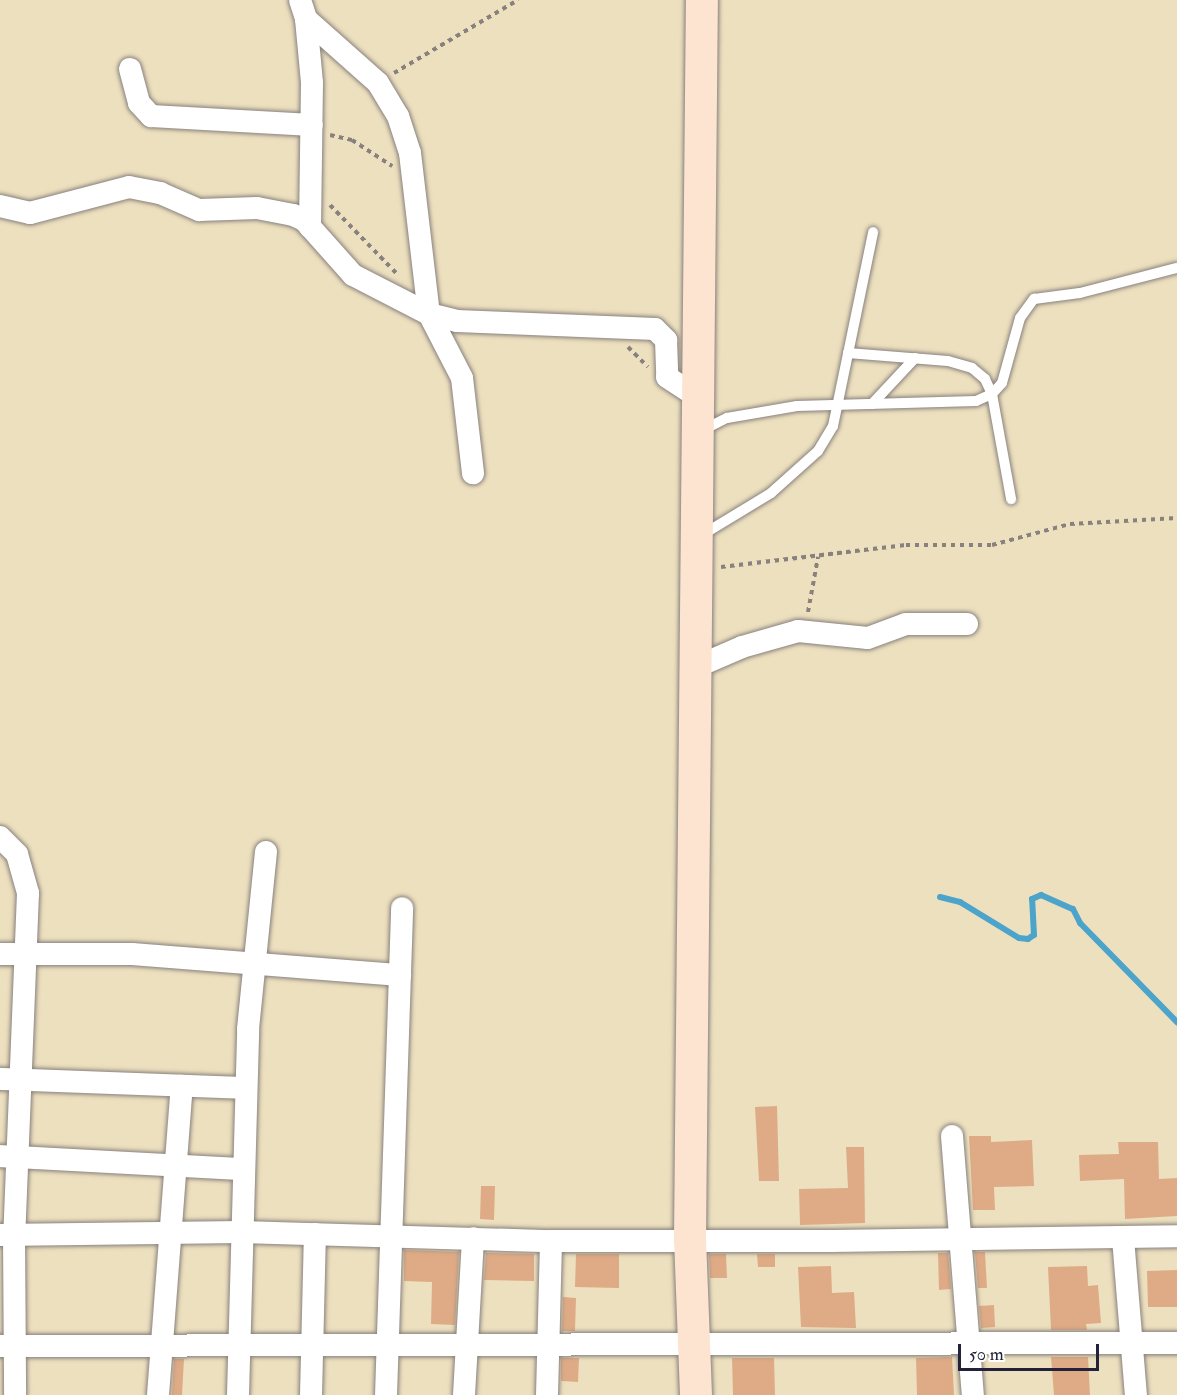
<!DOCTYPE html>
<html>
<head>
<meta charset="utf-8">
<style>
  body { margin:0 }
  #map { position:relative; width:1177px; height:1395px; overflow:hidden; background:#ede0bf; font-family:"IM FELL Double Pica",serif }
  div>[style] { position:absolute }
  .stream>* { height:6px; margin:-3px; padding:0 3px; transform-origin:3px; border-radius:3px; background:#4da4ca }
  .building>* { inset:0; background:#dfab86 }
  .path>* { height:4px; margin-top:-2px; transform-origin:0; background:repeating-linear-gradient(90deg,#88817d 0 4.5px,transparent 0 9px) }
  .roads { filter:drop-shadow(0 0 2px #88817d) drop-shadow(0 0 2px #88817d) }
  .lane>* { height:10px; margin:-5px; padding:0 5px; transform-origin:5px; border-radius:5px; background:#fff }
  .street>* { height:22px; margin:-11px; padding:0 11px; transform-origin:11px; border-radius:11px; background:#fff }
  .secondary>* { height:32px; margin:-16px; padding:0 16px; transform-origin:16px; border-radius:16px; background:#fde4d0 }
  span { translate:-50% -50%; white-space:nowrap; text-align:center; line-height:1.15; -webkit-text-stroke:5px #fff; paint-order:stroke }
  .scale { position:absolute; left:958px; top:1344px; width:141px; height:27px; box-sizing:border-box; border:3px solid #22223b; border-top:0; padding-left:8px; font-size:18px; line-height:21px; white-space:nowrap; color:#22223b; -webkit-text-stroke:4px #fff; paint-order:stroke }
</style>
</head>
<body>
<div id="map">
  <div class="stream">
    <i style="left:940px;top:897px;width:21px;rotate:14deg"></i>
    <i style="left:960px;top:902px;width:69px;rotate:31.4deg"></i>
    <i style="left:1019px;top:938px;width:9px;rotate:6deg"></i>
    <i style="left:1028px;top:939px;width:7px;rotate:-34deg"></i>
    <i style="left:1034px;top:935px;width:36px;rotate:-93deg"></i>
    <i style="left:1032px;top:899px;width:10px;rotate:-24deg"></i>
    <i style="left:1041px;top:895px;width:35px;rotate:24deg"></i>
    <i style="left:1073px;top:909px;width:16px;rotate:63deg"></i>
    <i style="left:1080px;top:923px;width:139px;rotate:45.6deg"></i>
  </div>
  <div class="building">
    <i style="clip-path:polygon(777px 1106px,779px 1181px,759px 1181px,755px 1107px)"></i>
    <i style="clip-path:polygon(969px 1136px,991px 1136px,991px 1142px,1032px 1140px,1034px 1186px,994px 1187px,995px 1210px,973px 1210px)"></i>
    <i style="clip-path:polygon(1118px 1142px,1158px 1142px,1159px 1179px,1177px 1178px,1177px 1216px,1125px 1219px,1124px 1179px,1080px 1181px,1079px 1155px,1119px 1154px)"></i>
    <i style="clip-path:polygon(846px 1147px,864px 1147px,865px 1223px,800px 1225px,799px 1189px,848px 1188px)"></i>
    <i style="clip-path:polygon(481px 1186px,495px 1186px,494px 1220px,480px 1219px)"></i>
    <i style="clip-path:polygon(404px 1250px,459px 1252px,455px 1325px,431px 1324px,432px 1282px,404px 1281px)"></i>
    <i style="clip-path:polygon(975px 1252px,985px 1252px,987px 1288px,978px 1288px)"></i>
    <i style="clip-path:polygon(486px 1253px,534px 1254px,534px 1281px,484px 1280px)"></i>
    <i style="clip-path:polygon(938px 1253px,948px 1253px,951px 1289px,939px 1290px)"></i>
    <i style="clip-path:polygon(576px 1254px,619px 1254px,619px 1288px,575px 1287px)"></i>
    <i style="clip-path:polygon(709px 1254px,726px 1254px,727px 1278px,710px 1278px)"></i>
    <i style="clip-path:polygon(757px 1254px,775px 1254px,775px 1267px,758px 1267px)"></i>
    <i style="clip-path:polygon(831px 1266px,832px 1293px,854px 1292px,856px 1328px,801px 1327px,798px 1267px)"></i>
    <i style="clip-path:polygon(1087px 1266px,1088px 1286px,1098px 1285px,1101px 1323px,1086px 1324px,1087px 1330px,1051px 1330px,1048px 1267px)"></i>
    <i style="clip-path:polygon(1177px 1270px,1177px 1307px,1148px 1307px,1147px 1271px)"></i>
    <i style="clip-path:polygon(563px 1297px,576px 1298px,575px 1331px,562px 1331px)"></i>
    <i style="clip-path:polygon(994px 1305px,995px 1327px,981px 1328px,979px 1306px)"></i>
    <i style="clip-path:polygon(952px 1357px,954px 1395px,917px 1395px,916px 1358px)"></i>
    <i style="clip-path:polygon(1051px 1357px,1088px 1357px,1090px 1395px,1054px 1395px)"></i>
    <i style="clip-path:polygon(561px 1358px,579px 1358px,578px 1382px,561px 1381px)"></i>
    <i style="clip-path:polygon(732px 1358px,774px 1358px,775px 1395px,733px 1395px)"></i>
    <i style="clip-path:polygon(174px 1359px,184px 1359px,182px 1395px,172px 1395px)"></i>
  </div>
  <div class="path">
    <i style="left:394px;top:73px;width:144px;rotate:-30.5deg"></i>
    <i style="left:330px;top:135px;width:23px;rotate:13deg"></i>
    <i style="left:352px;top:140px;width:48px;rotate:33deg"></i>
    <i style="left:330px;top:205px;width:98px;rotate:45.8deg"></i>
    <i style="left:628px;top:347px;width:28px;rotate:45deg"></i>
    <i style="left:721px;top:567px;width:186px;rotate:-6.8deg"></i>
    <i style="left:906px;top:545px;width:86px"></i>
    <i style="left:992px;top:545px;width:81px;rotate:-15.1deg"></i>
    <i style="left:1070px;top:524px;width:107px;rotate:-3.2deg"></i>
    <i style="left:808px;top:612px;width:56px;rotate:-79.7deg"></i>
  </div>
  <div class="roads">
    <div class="lane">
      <i style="left:848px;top:353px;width:100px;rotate:4.6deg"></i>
      <i style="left:948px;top:361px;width:25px;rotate:16deg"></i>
      <i style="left:972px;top:368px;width:17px;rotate:40deg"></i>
      <i style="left:985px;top:379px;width:17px;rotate:65deg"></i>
      <i style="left:992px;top:394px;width:107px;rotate:79.7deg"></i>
      <i style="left:872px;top:404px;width:63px;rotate:-46.9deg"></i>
      <i style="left:701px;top:431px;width:29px;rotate:-27deg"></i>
      <i style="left:727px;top:418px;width:71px;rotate:-9.7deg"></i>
      <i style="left:797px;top:406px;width:179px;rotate:-1.6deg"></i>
      <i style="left:976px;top:401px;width:17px;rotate:-24deg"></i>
      <i style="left:992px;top:394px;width:15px;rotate:-48deg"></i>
      <i style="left:1002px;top:383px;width:67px;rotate:-74.5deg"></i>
      <i style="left:1020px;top:318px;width:24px;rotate:-54deg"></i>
      <i style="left:1034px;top:299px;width:46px;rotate:-7.4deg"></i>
      <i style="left:1080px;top:293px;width:100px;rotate:-14.5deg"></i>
      <i style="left:702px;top:535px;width:81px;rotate:-31.3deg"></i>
      <i style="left:771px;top:493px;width:63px;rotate:-41.8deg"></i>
      <i style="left:818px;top:451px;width:29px;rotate:-59deg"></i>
      <i style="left:833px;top:426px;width:198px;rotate:-78.3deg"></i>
    </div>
    <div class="street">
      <i style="left:300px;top:0;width:20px;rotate:72deg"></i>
      <i style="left:306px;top:19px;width:96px;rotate:41.6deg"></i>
      <i style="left:378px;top:83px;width:39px;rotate:59deg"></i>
      <i style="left:398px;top:116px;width:39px;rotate:72deg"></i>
      <i style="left:410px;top:153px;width:162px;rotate:83.3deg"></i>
      <i style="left:429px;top:314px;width:72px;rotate:62.7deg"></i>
      <i style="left:462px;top:378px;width:96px;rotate:83.4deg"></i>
      <i style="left:306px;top:19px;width:64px;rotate:84.6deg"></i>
      <i style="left:312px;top:83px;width:144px;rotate:90.8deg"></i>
      <i style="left:130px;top:69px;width:35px;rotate:75deg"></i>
      <i style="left:139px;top:103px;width:18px;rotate:47deg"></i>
      <i style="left:151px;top:116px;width:161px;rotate:3.2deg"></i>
      <i style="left:0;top:206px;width:31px;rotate:13deg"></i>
      <i style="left:30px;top:213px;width:102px;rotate:-14.7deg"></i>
      <i style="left:129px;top:187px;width:32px;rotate:11deg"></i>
      <i style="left:160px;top:193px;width:43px;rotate:23.6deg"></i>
      <i style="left:199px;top:210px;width:58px;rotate:-2deg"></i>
      <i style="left:257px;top:208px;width:37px;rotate:11deg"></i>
      <i style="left:293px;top:215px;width:12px;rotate:24deg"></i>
      <i style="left:304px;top:220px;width:74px;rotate:48.3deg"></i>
      <i style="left:353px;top:275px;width:85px;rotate:27.2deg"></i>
      <i style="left:429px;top:314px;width:29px;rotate:14deg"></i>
      <i style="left:457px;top:321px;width:198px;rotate:2.3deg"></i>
      <i style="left:655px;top:329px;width:16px;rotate:45deg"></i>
      <i style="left:666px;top:340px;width:37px;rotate:88deg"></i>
      <i style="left:667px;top:377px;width:37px;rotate:33deg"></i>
      <i style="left:696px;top:667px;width:50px;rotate:-23.5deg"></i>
      <i style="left:742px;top:647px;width:58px;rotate:-15.9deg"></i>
      <i style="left:798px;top:631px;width:70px;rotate:5.7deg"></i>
      <i style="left:868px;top:638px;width:40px;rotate:-20.2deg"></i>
      <i style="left:906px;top:624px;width:61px"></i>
      <i style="left:0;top:837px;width:24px;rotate:45deg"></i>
      <i style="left:17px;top:854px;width:41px;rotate:74.2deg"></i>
      <i style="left:28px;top:893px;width:342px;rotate:92.3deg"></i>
      <i style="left:14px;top:1235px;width:160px;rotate:89.6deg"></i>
      <i style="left:0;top:954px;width:132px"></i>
      <i style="left:132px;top:954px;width:269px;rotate:4.5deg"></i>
      <i style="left:0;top:1079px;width:245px;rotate:2.1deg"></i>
      <i style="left:952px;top:1136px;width:260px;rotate:85.4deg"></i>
      <i style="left:0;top:1156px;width:243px;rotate:3.1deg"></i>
      <i style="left:0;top:1235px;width:241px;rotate:-0.7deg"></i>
      <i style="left:241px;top:1232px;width:310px;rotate:1.7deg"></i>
      <i style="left:551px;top:1241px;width:281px"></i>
      <i style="left:832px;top:1241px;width:345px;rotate:-0.8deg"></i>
      <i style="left:1123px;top:1238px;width:158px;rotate:85.3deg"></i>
      <i style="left:0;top:1346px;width:1177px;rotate:-0.15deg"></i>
      <i style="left:158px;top:1395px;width:310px;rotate:-85.6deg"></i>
      <i style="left:238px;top:1395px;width:366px;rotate:-88.4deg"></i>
      <i style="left:248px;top:1029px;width:178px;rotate:-84.2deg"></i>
      <i style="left:311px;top:1395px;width:161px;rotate:-88.6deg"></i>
      <i style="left:386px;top:1395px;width:487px;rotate:-88.1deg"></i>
      <i style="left:464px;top:1395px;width:157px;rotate:-86.7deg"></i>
      <i style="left:547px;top:1395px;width:154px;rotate:-88.5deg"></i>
    </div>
    <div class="secondary">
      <i style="left:696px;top:1395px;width:155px;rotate:-92.2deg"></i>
      <i style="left:690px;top:1240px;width:1240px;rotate:-89.45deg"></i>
    </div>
  </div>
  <div class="scale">50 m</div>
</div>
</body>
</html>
